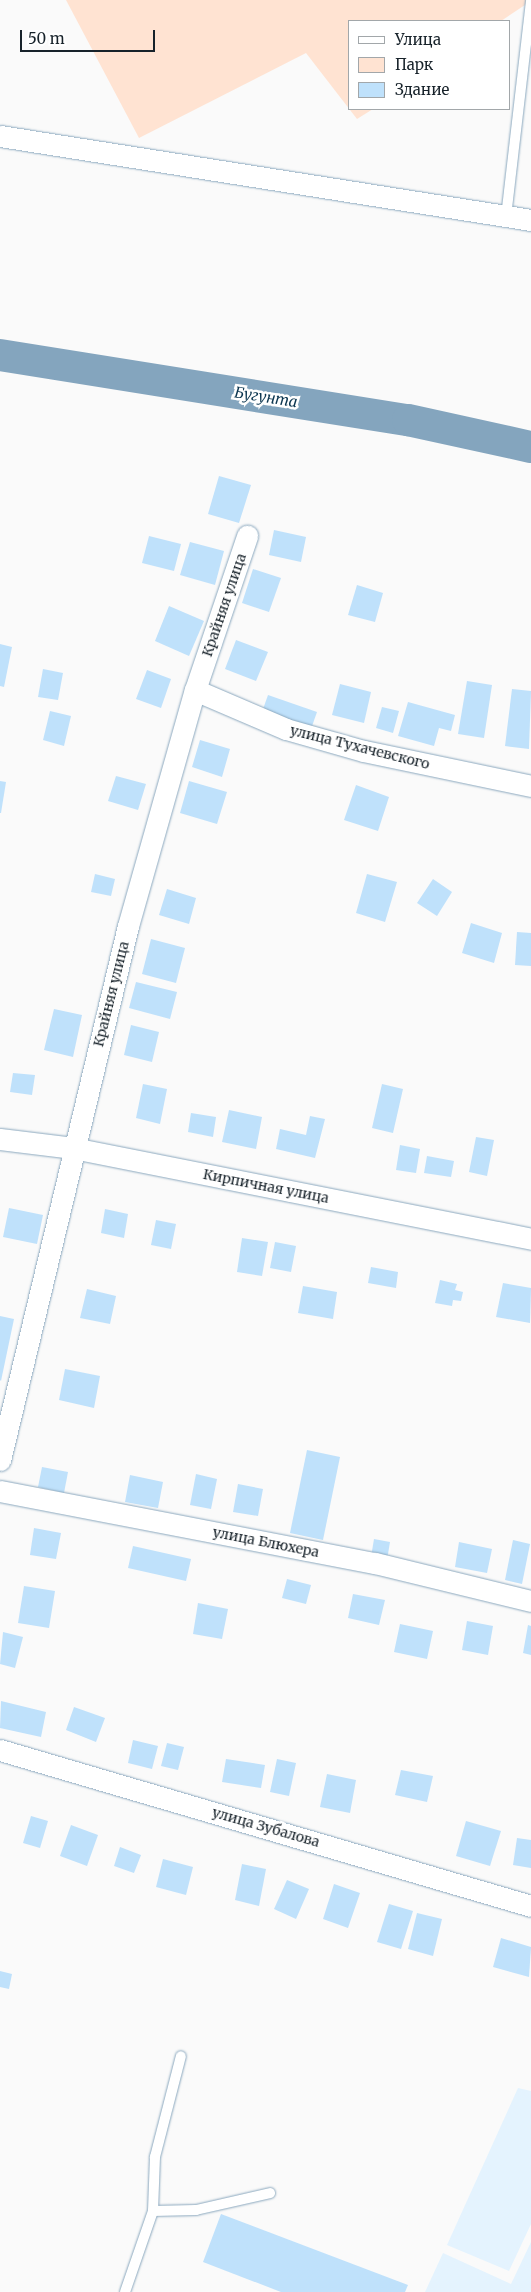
<!DOCTYPE html>
<html>
<head>
<meta charset="utf-8">
<style>
  body { margin:0 }
  #map { position:relative; width:531px; height:2292px; overflow:hidden; background:#fafafa; font-family:Merriweather,serif }
  div>[style] { position:absolute }
  .built>* { inset:0; background:#e4f3fe }
  .green>* { inset:0; background:#ffe3d2 }
  .river>* { height:32px; margin:-16px; padding:0 16px; transform-origin:16px; border-radius:16px; background:#84a5be }
  .building>* { inset:0; background:#bfe1fb }
  .roads { filter:drop-shadow(0 0 1px #8ba8be) drop-shadow(0 0 1px #8ba8be) }
  .service>* { height:10px; margin:-5px; padding:0 5px; transform-origin:5px; border-radius:5px; background:#fff }
  .minor>* { height:21px; margin:-10.5px; padding:0 10.5px; transform-origin:10.5px; border-radius:10.5px; background:#fff }
  span { translate:-50% -50%; white-space:nowrap; text-align:center; line-height:1.15; -webkit-text-stroke:5px #fff; paint-order:stroke }
  .street-label { font-size:14px; color:#17222a }
  .water-label { font-size:15px; color:#0c3650; font-style:italic }
  .legend { position:absolute; left:348px; top:20px; width:162px; height:90px; box-sizing:border-box; background:#fff; border:1px solid #a2a7aa; margin:0; padding:6px 9px; list-style:none; font-size:15px; color:#17222a }
  .legend li { display:flex; align-items:center; gap:10px; height:25px }
  .legend b { width:25px; border:1px solid #a2a7aa }
  .scale { position:absolute; left:20px; top:30px; width:135px; height:22px; box-sizing:border-box; border:2px solid #17222a; border-top:0; padding-left:6px; font-size:15px; line-height:18px; white-space:nowrap; color:#17222a; -webkit-text-stroke:4px #fff; paint-order:stroke }
</style>
</head>
<body>
<div id="map">
  <div class="built">
    <i style="clip-path:polygon(518px 2088px,531px 2091px,531px 2224px,509px 2271px,447px 2245px)"></i>
    <i style="clip-path:polygon(531px 2242px,531px 2292px,425px 2292px,443px 2253px,511px 2284px)"></i>
  </div>
  <div class="green">
    <i style="clip-path:polygon(66px 0,531px 0,531px 1px,501px 21px,350px 21px,350px 109px,373px 109px,357px 119px,306px 53px,139px 138px)"></i>
  </div>
  <div class="river">
    <i style="left:0;top:355px;width:413px;rotate:9.1deg"></i>
    <i style="left:408px;top:420px;width:126px;rotate:12.4deg"></i>
  </div>
  <div class="building">
    <i style="clip-path:polygon(219px 476px,251px 485px,239px 523px,208px 514px)"></i>
    <i style="clip-path:polygon(274px 530px,306px 537px,301px 562px,269px 555px)"></i>
    <i style="clip-path:polygon(149px 536px,181px 544px,174px 571px,142px 563px)"></i>
    <i style="clip-path:polygon(190px 542px,224px 551px,215px 585px,180px 575px)"></i>
    <i style="clip-path:polygon(253px 569px,281px 578px,269px 612px,242px 603px)"></i>
    <i style="clip-path:polygon(357px 585px,383px 593px,375px 622px,348px 615px)"></i>
    <i style="clip-path:polygon(169px 606px,204px 621px,189px 656px,155px 641px)"></i>
    <i style="clip-path:polygon(236px 640px,268px 652px,256px 681px,225px 669px)"></i>
    <i style="clip-path:polygon(0 644px,12px 647px,4px 687px,0 686px)"></i>
    <i style="clip-path:polygon(43px 669px,63px 673px,58px 700px,38px 697px)"></i>
    <i style="clip-path:polygon(147px 670px,171px 679px,161px 708px,136px 699px)"></i>
    <i style="clip-path:polygon(467px 681px,492px 685px,484px 738px,458px 734px)"></i>
    <i style="clip-path:polygon(340px 684px,371px 692px,364px 723px,332px 715px)"></i>
    <i style="clip-path:polygon(512px 689px,531px 691px,529px 749px,505px 746px)"></i>
    <i style="clip-path:polygon(268px 695px,317px 712px,311px 729px,262px 712px)"></i>
    <i style="clip-path:polygon(408px 702px,455px 715px,451px 731px,439px 728px,434px 746px,398px 736px)"></i>
    <i style="clip-path:polygon(382px 707px,399px 711px,393px 733px,376px 728px)"></i>
    <i style="clip-path:polygon(50px 711px,71px 716px,64px 746px,43px 740px)"></i>
    <i style="clip-path:polygon(200px 740px,230px 749px,222px 777px,192px 767px)"></i>
    <i style="clip-path:polygon(116px 776px,146px 784px,138px 810px,108px 801px)"></i>
    <i style="clip-path:polygon(0 781px,6px 782px,1px 813px,0 813px)"></i>
    <i style="clip-path:polygon(189px 781px,227px 792px,217px 824px,180px 813px)"></i>
    <i style="clip-path:polygon(356px 785px,389px 797px,378px 831px,344px 820px)"></i>
    <i style="clip-path:polygon(95px 874px,115px 879px,111px 896px,91px 892px)"></i>
    <i style="clip-path:polygon(367px 874px,397px 882px,385px 922px,356px 913px)"></i>
    <i style="clip-path:polygon(433px 879px,452px 892px,437px 916px,417px 903px)"></i>
    <i style="clip-path:polygon(167px 889px,196px 898px,189px 924px,159px 915px)"></i>
    <i style="clip-path:polygon(471px 923px,502px 933px,494px 963px,462px 953px)"></i>
    <i style="clip-path:polygon(517px 932px,531px 933px,531px 966px,515px 965px)"></i>
    <i style="clip-path:polygon(151px 939px,185px 948px,176px 983px,142px 974px)"></i>
    <i style="clip-path:polygon(136px 982px,177px 992px,170px 1019px,129px 1008px)"></i>
    <i style="clip-path:polygon(54px 1009px,82px 1015px,73px 1057px,44px 1050px)"></i>
    <i style="clip-path:polygon(131px 1025px,159px 1032px,152px 1062px,124px 1055px)"></i>
    <i style="clip-path:polygon(13px 1073px,35px 1075px,32px 1095px,10px 1092px)"></i>
    <i style="clip-path:polygon(143px 1084px,167px 1089px,160px 1124px,136px 1118px)"></i>
    <i style="clip-path:polygon(382px 1084px,403px 1089px,393px 1133px,372px 1128px)"></i>
    <i style="clip-path:polygon(229px 1110px,262px 1117px,256px 1149px,222px 1142px)"></i>
    <i style="clip-path:polygon(191px 1113px,216px 1117px,213px 1137px,188px 1132px)"></i>
    <i style="clip-path:polygon(310px 1116px,325px 1119px,315px 1158px,276px 1149px,280px 1129px,306px 1135px)"></i>
    <i style="clip-path:polygon(476px 1137px,494px 1140px,487px 1176px,469px 1172px)"></i>
    <i style="clip-path:polygon(400px 1145px,420px 1149px,416px 1173px,396px 1170px)"></i>
    <i style="clip-path:polygon(427px 1156px,454px 1161px,451px 1177px,424px 1173px)"></i>
    <i style="clip-path:polygon(9px 1208px,43px 1215px,37px 1244px,3px 1237px)"></i>
    <i style="clip-path:polygon(105px 1209px,128px 1214px,124px 1238px,101px 1233px)"></i>
    <i style="clip-path:polygon(156px 1220px,176px 1224px,171px 1249px,151px 1245px)"></i>
    <i style="clip-path:polygon(242px 1238px,268px 1242px,262px 1276px,237px 1272px)"></i>
    <i style="clip-path:polygon(275px 1242px,296px 1246px,291px 1272px,270px 1268px)"></i>
    <i style="clip-path:polygon(371px 1267px,398px 1272px,396px 1288px,368px 1283px)"></i>
    <i style="clip-path:polygon(440px 1280px,457px 1284px,455px 1290px,463px 1292px,461px 1301px,453px 1300px,452px 1306px,435px 1303px)"></i>
    <i style="clip-path:polygon(503px 1283px,531px 1288px,530px 1323px,496px 1317px)"></i>
    <i style="clip-path:polygon(303px 1286px,337px 1292px,333px 1319px,298px 1313px)"></i>
    <i style="clip-path:polygon(87px 1289px,116px 1296px,110px 1324px,80px 1318px)"></i>
    <i style="clip-path:polygon(0 1316px,14px 1319px,1px 1381px,0 1380px)"></i>
    <i style="clip-path:polygon(65px 1369px,100px 1376px,94px 1408px,59px 1400px)"></i>
    <i style="clip-path:polygon(307px 1450px,340px 1457px,323px 1540px,290px 1533px)"></i>
    <i style="clip-path:polygon(42px 1467px,68px 1472px,64px 1493px,38px 1487px)"></i>
    <i style="clip-path:polygon(196px 1474px,217px 1479px,211px 1509px,190px 1505px)"></i>
    <i style="clip-path:polygon(130px 1475px,163px 1482px,158px 1508px,125px 1502px)"></i>
    <i style="clip-path:polygon(238px 1484px,263px 1489px,258px 1516px,233px 1512px)"></i>
    <i style="clip-path:polygon(34px 1528px,61px 1533px,56px 1559px,30px 1555px)"></i>
    <i style="clip-path:polygon(374px 1539px,390px 1542px,387px 1560px,371px 1557px)"></i>
    <i style="clip-path:polygon(513px 1540px,530px 1544px,522px 1584px,505px 1580px)"></i>
    <i style="clip-path:polygon(459px 1542px,492px 1549px,487px 1573px,455px 1567px)"></i>
    <i style="clip-path:polygon(133px 1546px,191px 1559px,186px 1581px,128px 1568px)"></i>
    <i style="clip-path:polygon(287px 1579px,311px 1585px,306px 1604px,282px 1598px)"></i>
    <i style="clip-path:polygon(24px 1586px,55px 1591px,49px 1628px,18px 1623px)"></i>
    <i style="clip-path:polygon(353px 1594px,385px 1600px,379px 1625px,348px 1618px)"></i>
    <i style="clip-path:polygon(198px 1603px,228px 1609px,222px 1639px,193px 1634px)"></i>
    <i style="clip-path:polygon(467px 1621px,493px 1626px,488px 1655px,462px 1650px)"></i>
    <i style="clip-path:polygon(400px 1624px,433px 1631px,427px 1659px,394px 1652px)"></i>
    <i style="clip-path:polygon(528px 1625px,531px 1626px,531px 1655px,523px 1653px)"></i>
    <i style="clip-path:polygon(3px 1632px,23px 1637px,15px 1668px,0 1664px)"></i>
    <i style="clip-path:polygon(1px 1701px,46px 1712px,41px 1737px,0 1728px)"></i>
    <i style="clip-path:polygon(74px 1707px,105px 1718px,96px 1742px,66px 1730px)"></i>
    <i style="clip-path:polygon(133px 1740px,158px 1746px,152px 1769px,128px 1763px)"></i>
    <i style="clip-path:polygon(167px 1743px,184px 1747px,178px 1770px,161px 1766px)"></i>
    <i style="clip-path:polygon(226px 1759px,265px 1765px,261px 1788px,222px 1782px)"></i>
    <i style="clip-path:polygon(277px 1759px,296px 1763px,289px 1796px,270px 1792px)"></i>
    <i style="clip-path:polygon(401px 1770px,433px 1776px,427px 1802px,395px 1795px)"></i>
    <i style="clip-path:polygon(327px 1774px,356px 1780px,350px 1813px,320px 1807px)"></i>
    <i style="clip-path:polygon(31px 1816px,48px 1821px,40px 1848px,23px 1843px)"></i>
    <i style="clip-path:polygon(466px 1821px,501px 1831px,490px 1866px,456px 1856px)"></i>
    <i style="clip-path:polygon(71px 1825px,98px 1835px,87px 1866px,60px 1856px)"></i>
    <i style="clip-path:polygon(517px 1838px,531px 1840px,531px 1868px,513px 1865px)"></i>
    <i style="clip-path:polygon(120px 1847px,141px 1855px,134px 1873px,114px 1866px)"></i>
    <i style="clip-path:polygon(163px 1859px,193px 1867px,186px 1895px,156px 1887px)"></i>
    <i style="clip-path:polygon(242px 1864px,266px 1869px,259px 1906px,235px 1900px)"></i>
    <i style="clip-path:polygon(287px 1880px,309px 1889px,296px 1919px,274px 1909px)"></i>
    <i style="clip-path:polygon(334px 1884px,360px 1893px,348px 1928px,323px 1919px)"></i>
    <i style="clip-path:polygon(389px 1904px,413px 1911px,401px 1949px,377px 1942px)"></i>
    <i style="clip-path:polygon(417px 1913px,442px 1919px,433px 1956px,408px 1949px)"></i>
    <i style="clip-path:polygon(501px 1938px,531px 1947px,529px 1977px,493px 1967px)"></i>
    <i style="clip-path:polygon(0 1971px,12px 1974px,9px 1989px,0 1987px)"></i>
    <i style="clip-path:polygon(221px 2214px,408px 2285px,405px 2292px,281px 2292px,203px 2262px)"></i>
  </div>
  <div class="roads">
    <div class="service">
      <i style="left:506px;top:217px;width:218px;rotate:-83.4deg"></i>
      <i style="left:153px;top:2211px;width:43px;rotate:-1.3deg"></i>
      <i style="left:196px;top:2210px;width:76px;rotate:-12.9deg"></i>
      <i style="left:125px;top:2292px;width:86px;rotate:-70.9deg"></i>
      <i style="left:153px;top:2211px;width:54px;rotate:-87.9deg"></i>
      <i style="left:155px;top:2157px;width:104px;rotate:-75.6deg"></i>
    </div>
    <div class="minor">
      <i style="left:0;top:136px;width:538px;rotate:8.99deg"></i>
      <i style="left:195px;top:690px;width:99px;rotate:23.2deg"></i>
      <i style="left:286px;top:729px;width:81px;rotate:15.8deg"></i>
      <i style="left:364px;top:751px;width:171px;rotate:11.8deg"></i>
      <i style="left:0;top:1139px;width:74px;rotate:7deg"></i>
      <i style="left:73px;top:1148px;width:467px;rotate:11.2deg"></i>
      <i style="left:0;top:1460px;width:549px;rotate:-76.52deg"></i>
      <i style="left:128px;top:926px;width:245px;rotate:-74.2deg"></i>
      <i style="left:195px;top:690px;width:163px;rotate:-71.3deg"></i>
      <i style="left:0;top:1491px;width:382px;rotate:10.9deg"></i>
      <i style="left:375px;top:1563px;width:161px;rotate:13.7deg"></i>
      <i style="left:0;top:1750px;width:553px;rotate:16.37deg"></i>
    </div>
  </div>
  <div class="street-label">
    <span style="left:224px;top:605px;rotate:-71deg">Крайняя улица</span>
    <span style="left:360px;top:747px;rotate:14deg">улица Тухачевского</span>
    <span style="left:111px;top:994px;rotate:-76deg">Крайняя улица</span>
    <span style="left:266px;top:1186px;rotate:11deg">Кирпичная улица</span>
    <span style="left:266px;top:1542px;rotate:11deg">улица Блюхера</span>
    <span style="left:266px;top:1827px;rotate:16deg">улица Зубалова</span>
  </div>
  <div class="water-label">
    <span style="left:266px;top:397px;rotate:9deg">Бугунта</span>
  </div>
  <ul class="legend">
  <li><b style="height:6px;background:#fff"></b>Улица</li>
  <li><b style="height:14px;background:#ffe3d2"></b>Парк</li>
  <li><b style="height:14px;background:#bfe1fb"></b>Здание</li>
  </ul>
  <div class="scale">50 m</div>
</div>
</body>
</html>
